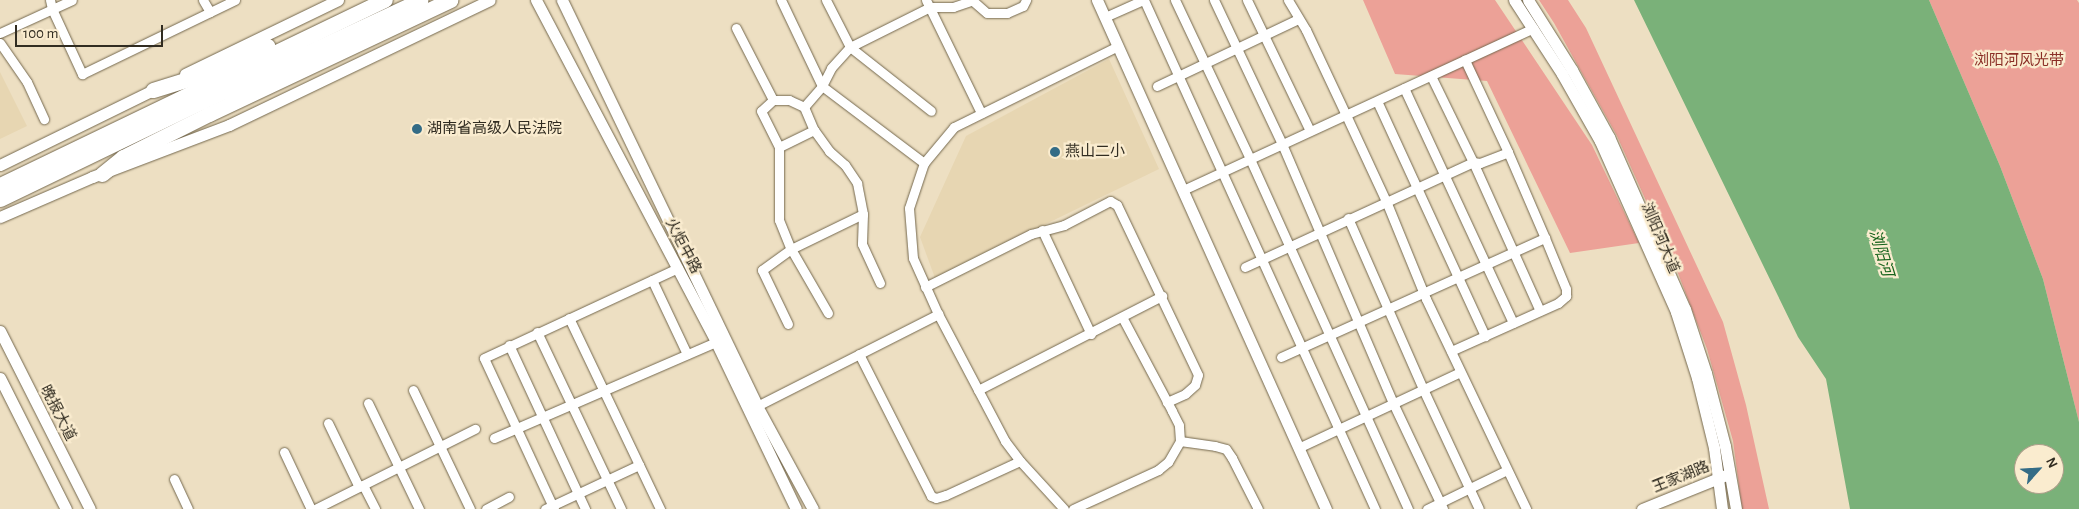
<!DOCTYPE html>
<html>
<head>
<meta charset="utf-8">
<style>
  body { margin:0 }
  #map { position:relative; width:2079px; height:509px; overflow:hidden; background:#eddfc2; font-family:"Alegreya Sans","Noto Sans SC",sans-serif }
  div>[style] { position:absolute }
  .built>* { inset:0; background:#e7d6b2 }
  .green>* { inset:0; background:#eca197 }
  .water>* { inset:0; background:#7ab179 }
  .roads { filter:drop-shadow(0 0 1px #74684e) drop-shadow(0 0 1px #74684e) }
  .street>* { height:9px; margin:-4.5px; padding:0 4.5px; transform-origin:4.5px; border-radius:4.5px; background:#fff }
  .secondary>* { height:11px; margin:-5.5px; padding:0 5.5px; transform-origin:5.5px; border-radius:5.5px; background:#fff }
  .highway>* { height:15px; margin:-7.5px; padding:0 7.5px; transform-origin:7.5px; border-radius:7.5px; background:#fff }
  .dots>* { width:14px; height:14px; translate:-50% -50%; box-sizing:border-box; border:2px solid #faeccf; border-radius:50% }
  span { translate:-50% -50%; white-space:nowrap; text-align:center; line-height:1.15; -webkit-text-stroke:4.5px #faeccf; paint-order:stroke }
  .park-label { font-size:15px; color:#8b2e26 }
  .poi-label { font-size:15px; color:#312c21 }
  .left { translate:0 -50%; text-align:left }
  .street-label { font-size:15px; color:#312c21 }
  .water-label { font-size:16px; color:#17641d; font-style:italic }
  .north { position:absolute; left:2014px; top:444px; width:50px; height:50px; box-sizing:border-box; background:#faeccf; border:1px solid #aa9f89; border-radius:50%; rotate:64deg; font-size:14px; font-weight:700; line-height:20px; text-align:center; color:#312c21 }
  .north::after { content:''; display:block; margin:auto; width:18px; height:22px; background:#346c86; clip-path:polygon(50% 0,100% 100%,50% 72%,0 100%) }
  .scale { position:absolute; left:15px; top:25px; width:148px; height:22px; box-sizing:border-box; border:2px solid #312c21; border-top:0; padding-left:6px; font-size:15px; line-height:18px; white-space:nowrap; color:#312c21; -webkit-text-stroke:4px #faeccf; paint-order:stroke }
</style>
</head>
<body>
<div id="map">
  <div class="built">
    <i style="clip-path:polygon(1109px 59px,1159px 169px,935px 278px,920px 237px,966px 136px)"></i>
    <i style="clip-path:polygon(0 72px,27px 126px,0 139px)"></i>
  </div>
  <div class="green">
    <i style="clip-path:polygon(1363px 0,1495px 0,1592px 145px,1639px 243px,1570px 253px,1487px 81px,1395px 74px)"></i>
    <i style="clip-path:polygon(1539px 0,1568px 0,1586px 28px,1723px 322px,1746px 405px,1769px 509px,1742px 509px,1733px 441px,1707px 349px,1676px 268px,1617px 136px,1554px 23px)"></i>
    <i style="clip-path:polygon(1929px 0,2077px 0,2079px 3px,2079px 422px,2043px 279px,2000px 166px)"></i>
  </div>
  <div class="water">
    <i style="clip-path:polygon(evenodd,1634px 0,1929px 0,2000px 166px,2043px 279px,2079px 422px,2079px 509px,1850px 509px,1826px 379px,1798px 337px,1634px 0,2024px 454px,2054px 454px,2054px 484px,2024px 484px,2024px 454px)"></i>
  </div>
  <div class="roads">
    <div class="street">
      <i style="left:50px;top:0;width:9px;rotate:77deg"></i>
      <i style="left:52px;top:9px;width:72px;rotate:65.2deg"></i>
      <i style="left:82px;top:74px;width:170px;rotate:-25.8deg"></i>
      <i style="left:203px;top:0;width:14px;rotate:60deg"></i>
      <i style="left:781px;top:0;width:95px;rotate:64.5deg"></i>
      <i style="left:822px;top:86px;width:128px;rotate:37deg"></i>
      <i style="left:826px;top:0;width:53px;rotate:62.9deg"></i>
      <i style="left:850px;top:47px;width:103px;rotate:38.3deg"></i>
      <i style="left:926px;top:0;width:126px;rotate:64deg"></i>
      <i style="left:1144px;top:0;width:559px;rotate:65.59deg"></i>
      <i style="left:1175px;top:0;width:176px;rotate:64.7deg"></i>
      <i style="left:1250px;top:159px;width:384px;rotate:65.7deg"></i>
      <i style="left:1214px;top:0;width:159px;rotate:64.7deg"></i>
      <i style="left:1282px;top:144px;width:282px;rotate:66.8deg"></i>
      <i style="left:1393px;top:403px;width:117px;rotate:64.7deg"></i>
      <i style="left:1247px;top:0;width:145px;rotate:64.3deg"></i>
      <i style="left:1288px;top:0;width:35px;rotate:59deg"></i>
      <i style="left:1306px;top:30px;width:94px;rotate:64.8deg"></i>
      <i style="left:1346px;top:115px;width:95px;rotate:65.1deg"></i>
      <i style="left:1386px;top:201px;width:106px;rotate:67.8deg"></i>
      <i style="left:1426px;top:299px;width:233px;rotate:64.5deg"></i>
      <i style="left:973px;top:1px;width:18px;rotate:41deg"></i>
      <i style="left:987px;top:13px;width:20px"></i>
      <i style="left:1007px;top:13px;width:17px;rotate:-24deg"></i>
      <i style="left:1023px;top:6px;width:7px;rotate:-63deg"></i>
      <i style="left:1105px;top:17px;width:42px;rotate:-24.1deg"></i>
      <i style="left:736px;top:28px;width:81px;rotate:62.8deg"></i>
      <i style="left:773px;top:100px;width:16px;rotate:137deg"></i>
      <i style="left:761px;top:111px;width:40px;rotate:63.4deg"></i>
      <i style="left:0;top:33px;width:79px;rotate:-24.6deg"></i>
      <i style="left:0;top:43px;width:47px;rotate:55.3deg"></i>
      <i style="left:27px;top:82px;width:41px;rotate:65.3deg"></i>
      <i style="left:1431px;top:76px;width:96px;rotate:64deg"></i>
      <i style="left:1473px;top:162px;width:163px;rotate:65.8deg"></i>
      <i style="left:1157px;top:86px;width:156px;rotate:-25.4deg"></i>
      <i style="left:1404px;top:88px;width:259px;rotate:65.1deg"></i>
      <i style="left:773px;top:100px;width:16px"></i>
      <i style="left:789px;top:100px;width:17px;rotate:25deg"></i>
      <i style="left:804px;top:107px;width:25px;rotate:67deg"></i>
      <i style="left:814px;top:130px;width:39px;rotate:154deg"></i>
      <i style="left:779px;top:147px;width:73px;rotate:90deg"></i>
      <i style="left:779px;top:220px;width:31px;rotate:68deg"></i>
      <i style="left:791px;top:249px;width:74px;rotate:60deg"></i>
      <i style="left:1377px;top:101px;width:259px;rotate:65.3deg"></i>
      <i style="left:804px;top:107px;width:28px;rotate:-49deg"></i>
      <i style="left:822px;top:86px;width:20px;rotate:-63deg"></i>
      <i style="left:831px;top:68px;width:28px;rotate:-48deg"></i>
      <i style="left:850px;top:47px;width:89px;rotate:-26.6deg"></i>
      <i style="left:930px;top:7px;width:23px"></i>
      <i style="left:953px;top:7px;width:21px;rotate:-19deg"></i>
      <i style="left:814px;top:130px;width:26px;rotate:54deg"></i>
      <i style="left:829px;top:151px;width:21px;rotate:41deg"></i>
      <i style="left:845px;top:165px;width:22px;rotate:56deg"></i>
      <i style="left:857px;top:183px;width:32px;rotate:79deg"></i>
      <i style="left:863px;top:214px;width:30px;rotate:92deg"></i>
      <i style="left:862px;top:244px;width:43px;rotate:65.2deg"></i>
      <i style="left:1183px;top:190px;width:386px;rotate:-24.8deg"></i>
      <i style="left:1348px;top:218px;width:187px;rotate:66.3deg"></i>
      <i style="left:1423px;top:389px;width:132px;rotate:65deg"></i>
      <i style="left:1042px;top:230px;width:115px;rotate:64.8deg"></i>
      <i style="left:1245px;top:267px;width:251px;rotate:-24.7deg"></i>
      <i style="left:1473px;top:162px;width:7px;rotate:8deg"></i>
      <i style="left:1480px;top:163px;width:30px;rotate:-21deg"></i>
      <i style="left:652px;top:280px;width:82px;rotate:64.7deg"></i>
      <i style="left:925px;top:287px;width:119px;rotate:-26.6deg"></i>
      <i style="left:1031px;top:234px;width:34px;rotate:-15deg"></i>
      <i style="left:1064px;top:225px;width:52px;rotate:-27.6deg"></i>
      <i style="left:1110px;top:201px;width:8px;rotate:30deg"></i>
      <i style="left:1117px;top:205px;width:188px;rotate:64.5deg"></i>
      <i style="left:1198px;top:375px;width:10px;rotate:107deg"></i>
      <i style="left:1195px;top:385px;width:13px;rotate:138deg"></i>
      <i style="left:1185px;top:394px;width:20px;rotate:156deg"></i>
      <i style="left:569px;top:318px;width:212px;rotate:64.5deg"></i>
      <i style="left:788px;top:324px;width:60px;rotate:-115.7deg"></i>
      <i style="left:762px;top:270px;width:36px;rotate:-36deg"></i>
      <i style="left:791px;top:249px;width:80px;rotate:-25.9deg"></i>
      <i style="left:537px;top:332px;width:196px;rotate:64.6deg"></i>
      <i style="left:509px;top:345px;width:181px;rotate:65.1deg"></i>
      <i style="left:1451px;top:351px;width:117px;rotate:-24.2deg"></i>
      <i style="left:1558px;top:303px;width:11px;rotate:-41deg"></i>
      <i style="left:1566px;top:296px;width:7px;rotate:-90deg"></i>
      <i style="left:1566px;top:289px;width:55px;rotate:-112.4deg"></i>
      <i style="left:1545px;top:238px;width:94px;rotate:-113.3deg"></i>
      <i style="left:1508px;top:152px;width:102px;rotate:-115.1deg"></i>
      <i style="left:859px;top:354px;width:159px;rotate:63.1deg"></i>
      <i style="left:931px;top:496px;width:5px;rotate:22deg"></i>
      <i style="left:936px;top:498px;width:10px;rotate:-17deg"></i>
      <i style="left:946px;top:495px;width:81px;rotate:-24.7deg"></i>
      <i style="left:1281px;top:357px;width:290px;rotate:-24.3deg"></i>
      <i style="left:413px;top:390px;width:132px;rotate:64.4deg"></i>
      <i style="left:978px;top:390px;width:207px;rotate:-27.1deg"></i>
      <i style="left:368px;top:403px;width:118px;rotate:64.3deg"></i>
      <i style="left:753px;top:408px;width:208px;rotate:-26.9deg"></i>
      <i style="left:328px;top:423px;width:71px;rotate:64.2deg"></i>
      <i style="left:494px;top:438px;width:242px;rotate:-23.4deg"></i>
      <i style="left:1180px;top:441px;width:35px;rotate:8deg"></i>
      <i style="left:1215px;top:446px;width:11px;rotate:15deg"></i>
      <i style="left:1226px;top:449px;width:11px;rotate:56deg"></i>
      <i style="left:1232px;top:458px;width:57px;rotate:63deg"></i>
      <i style="left:1298px;top:448px;width:179px;rotate:-25.1deg"></i>
      <i style="left:284px;top:452px;width:63px;rotate:64.7deg"></i>
      <i style="left:174px;top:479px;width:33px;rotate:65deg"></i>
      <i style="left:363px;top:485px;width:27px;rotate:63deg"></i>
      <i style="left:315px;top:509px;width:179px;rotate:-26.6deg"></i>
      <i style="left:486px;top:509px;width:26px;rotate:-28deg"></i>
      <i style="left:545px;top:509px;width:104px;rotate:-25.1deg"></i>
      <i style="left:554px;top:509px;width:166px;rotate:-114.9deg"></i>
      <i style="left:484px;top:358px;width:214px;rotate:-24.9deg"></i>
      <i style="left:1064px;top:509px;width:65px;rotate:-132.5deg"></i>
      <i style="left:1020px;top:461px;width:25px;rotate:-127deg"></i>
      <i style="left:1005px;top:441px;width:144px;rotate:-117.8deg"></i>
      <i style="left:938px;top:314px;width:61px;rotate:-114.1deg"></i>
      <i style="left:913px;top:258px;width:50px;rotate:-94.6deg"></i>
      <i style="left:909px;top:208px;width:47px;rotate:-71.6deg"></i>
      <i style="left:924px;top:163px;width:47px;rotate:-50.2deg"></i>
      <i style="left:954px;top:127px;width:183px;rotate:-26.3deg"></i>
      <i style="left:1073px;top:509px;width:94px;rotate:-24.6deg"></i>
      <i style="left:1158px;top:470px;width:13px;rotate:-39deg"></i>
      <i style="left:1168px;top:462px;width:24px;rotate:-60deg"></i>
      <i style="left:1180px;top:441px;width:16px;rotate:-94deg"></i>
      <i style="left:1179px;top:425px;width:16px;rotate:-117deg"></i>
      <i style="left:1172px;top:411px;width:106px;rotate:-118deg"></i>
      <i style="left:1427px;top:509px;width:89px;rotate:-26deg"></i>
    </div>
    <div class="secondary">
      <i style="left:536px;top:0;width:386px;rotate:62.2deg"></i>
      <i style="left:716px;top:342px;width:185px;rotate:64.4deg"></i>
      <i style="left:562px;top:0;width:450px;rotate:64.3deg"></i>
      <i style="left:757px;top:406px;width:117px;rotate:61.5deg"></i>
      <i style="left:1097px;top:0;width:558px;rotate:65.78deg"></i>
      <i style="left:1514px;top:0;width:88px;rotate:57deg"></i>
      <i style="left:1562px;top:74px;width:77px;rotate:60.4deg"></i>
      <i style="left:1600px;top:141px;width:187px;rotate:66deg"></i>
      <i style="left:1676px;top:312px;width:69px;rotate:72.3deg"></i>
      <i style="left:1697px;top:378px;width:72px;rotate:76.3deg"></i>
      <i style="left:1714px;top:448px;width:62px;rotate:82.5deg"></i>
      <i style="left:1528px;top:0;width:83px;rotate:57.8deg"></i>
      <i style="left:1572px;top:70px;width:77px;rotate:61.1deg"></i>
      <i style="left:1609px;top:137px;width:188px;rotate:66.2deg"></i>
      <i style="left:1685px;top:309px;width:67px;rotate:71.8deg"></i>
      <i style="left:1706px;top:373px;width:75px;rotate:75.4deg"></i>
      <i style="left:1725px;top:446px;width:64px;rotate:80.1deg"></i>
      <i style="left:185px;top:74px;width:170px;rotate:-25.8deg"></i>
      <i style="left:0;top:165px;width:177px;rotate:-26.1deg"></i>
      <i style="left:0;top:217px;width:100px;rotate:-23.5deg"></i>
      <i style="left:92px;top:177px;width:147px;rotate:-20.8deg"></i>
      <i style="left:229px;top:125px;width:289px;rotate:-25.6deg"></i>
      <i style="left:0;top:331px;width:199px;rotate:63.2deg"></i>
      <i style="left:0;top:378px;width:147px;rotate:63.3deg"></i>
      <i style="left:1642px;top:509px;width:91px;rotate:-22deg"></i>
    </div>
    <div class="highway">
      <i style="left:153px;top:90px;width:64px;rotate:-17.3deg"></i>
      <i style="left:214px;top:71px;width:59px;rotate:-25.3deg"></i>
      <i style="left:102px;top:174px;width:27px;rotate:-39deg"></i>
      <i style="left:123px;top:157px;width:96px;rotate:-26.6deg"></i>
      <i style="left:209px;top:114px;width:267px;rotate:-25.3deg"></i>
      <i style="left:0;top:185px;width:427px;rotate:-25.7deg"></i>
      <i style="left:0;top:199px;width:223px;rotate:-25.8deg"></i>
      <i style="left:201px;top:102px;width:242px;rotate:-24.9deg"></i>
    </div>
  </div>
  <div class="dots">
    <i style="left:417px;top:129px;background:#346c86"></i>
    <i style="left:1055px;top:152px;background:#346c86"></i>
  </div>
  <div class="park-label">
    <span style="left:2019px;top:61px">浏阳河风光带</span>
  </div>
  <div class="poi-label">
    <span class="left" style="left:427px;top:129px">湖南省高级人民法院</span>
    <span class="left" style="left:1065px;top:152px">燕山二小</span>
  </div>
  <div class="street-label">
    <span style="left:1660px;top:238px;rotate:67deg">浏阳河大道</span>
    <span style="left:683px;top:246px;rotate:62deg">火炬中路</span>
    <span style="left:58px;top:413px;rotate:63deg">晚报大道</span>
    <span style="left:1681px;top:477px;rotate:-22deg">王家湖路</span>
  </div>
  <div class="water-label">
    <span style="left:1881px;top:253px;rotate:73deg">浏阳河</span>
  </div>
  <div class="north">N</div>
  <div class="scale">100 m</div>
</div>
</body>
</html>
